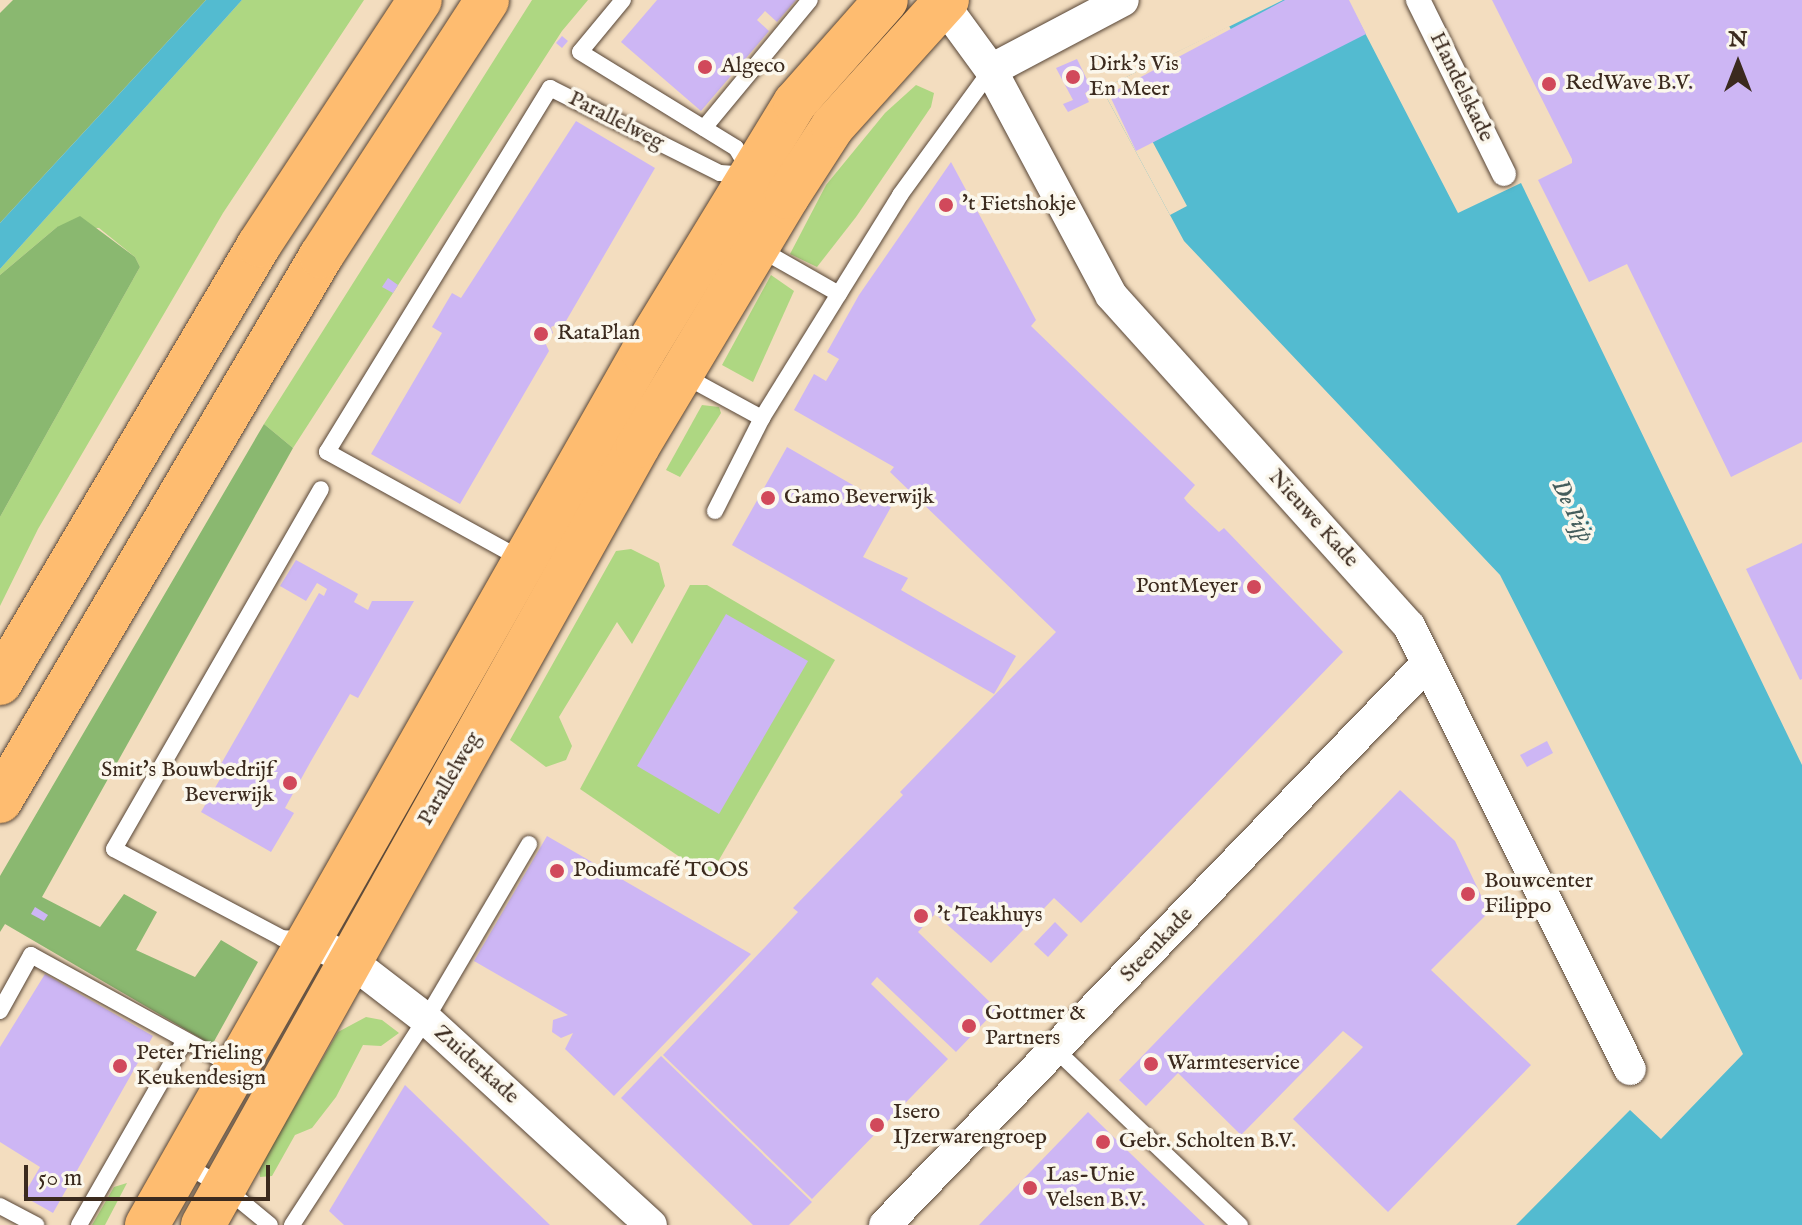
<!DOCTYPE html>
<html>
<head>
<meta charset="utf-8">
<style>
  body { margin:0 }
  #map { position:relative; width:1802px; height:1225px; overflow:hidden; background:#f3ddbf; font-family:"IM FELL English",serif }
  div>[style] { position:absolute }
  .green>* { inset:0; background:#aed782 }
  .forest>* { inset:0; background:#8ab870 }
  .water>* { inset:0; background:#53bbd0 }
  .pier>* { inset:0; background:#f3ddbf }
  .building>* { inset:0; background:#cdb6f4 }
  .roads { filter:drop-shadow(0 0 2px #574536) drop-shadow(0 0 2px #574536) }
  .service>* { height:16px; margin:-8px; padding:0 8px; transform-origin:8px; border-radius:8px; background:#fff }
  .pedestrian>* { height:24px; margin:-12px; padding:0 12px; transform-origin:12px; border-radius:12px; background:#fff }
  .minor>* { height:32px; margin:-16px; padding:0 16px; transform-origin:16px; border-radius:16px; background:#fff }
  .primary>* { height:44px; margin:-22px; padding:0 22px; transform-origin:22px; border-radius:22px; background:#febc70 }
  .motorway>* { height:44px; margin:-22px; padding:0 22px; transform-origin:22px; border-radius:22px; background:#febc70 }
  .dots>* { width:22px; height:22px; translate:-50% -50%; box-sizing:border-box; border:4px solid #fbf7ec; border-radius:50% }
  span { translate:-50% -50%; white-space:nowrap; text-align:center; line-height:1.15; -webkit-text-stroke:7px #fbf7ec; paint-order:stroke }
  .poi-label { font-size:22px; color:#3b2a1e }
  .left { translate:0 -50%; text-align:left }
  .right { translate:-100% -50%; text-align:right }
  .street-label { font-size:22px; color:#3b2a1e }
  .water-label { font-size:24px; color:#435d5c; font-style:italic }
  .north { position:absolute; left:1698px; top:24px; width:80px; height:80px; -webkit-text-stroke:6px #fbf7ec; paint-order:stroke; rotate:0deg; font-size:22px; font-weight:700; line-height:32px; text-align:center; color:#3b2a1e }
  .north::after { content:''; display:block; margin:auto; width:28px; height:36px; background:#3b2a1e; clip-path:polygon(50% 0,100% 100%,50% 72%,0 100%) }
  .scale { position:absolute; left:24px; top:1165px; width:246px; height:36px; box-sizing:border-box; border:4px solid #3b2a1e; border-top:0; padding-left:10px; font-size:24px; line-height:28px; white-space:nowrap; color:#3b2a1e; -webkit-text-stroke:6px #fbf7ec; paint-order:stroke }
</style>
</head>
<body>
<div id="map">
  <div class="green">
    <i style="clip-path:polygon(242px 0,364px 0,223px 213px,38px 529px,0 606px,0 517px,140px 267px,135px 257px,99px 228px,57px 227px,0 275px,0 269px)"></i>
    <i style="clip-path:polygon(532px 0,588px 0,562px 31px,293px 448px,264px 424px)"></i>
    <i style="clip-path:polygon(916px 85px,934px 93px,931px 107px,856px 217px,817px 267px,790px 254px,826px 185px,885px 113px)"></i>
    <i style="clip-path:polygon(771px 275px,794px 291px,753px 382px,722px 365px)"></i>
    <i style="clip-path:polygon(702px 405px,719px 407px,721px 413px,680px 477px,666px 470px)"></i>
    <i style="clip-path:polygon(631px 549px,659px 563px,665px 586px,632px 644px,617px 622px,559px 717px,572px 746px,566px 760px,546px 767px,510px 740px,616px 551px)"></i>
    <i style="clip-path:polygon(690px 585px,707px 585px,835px 660px,712px 872px,693px 866px,580px 789px)"></i>
    <i style="clip-path:polygon(366px 1017px,382px 1020px,399px 1033px,381px 1046px,363px 1045px,336px 1097px,312px 1128px,295px 1135px,272px 1176px,260px 1177px,259px 1168px,338px 1032px)"></i>
    <i style="clip-path:polygon(127px 1183px,105px 1225px,92px 1225px,114px 1187px)"></i>
  </div>
  <div class="forest">
    <i style="clip-path:polygon(13px 0,206px 0,0 223px,0 13px)"></i>
    <i style="clip-path:polygon(80px 216px,135px 257px,140px 267px,0 517px,0 275px,57px 227px)"></i>
    <i style="clip-path:polygon(264px 424px,293px 448px,42px 897px,100px 927px,124px 894px,157px 912px,136px 950px,195px 977px,221px 940px,258px 962px,212px 1045px,5px 924px,0 932px,0 876px)"></i>
  </div>
  <div class="water">
    <i style="clip-path:polygon(206px 0,242px 0,0 269px,0 223px)"></i>
    <i style="clip-path:polygon(1283px 0,1348px 0,1458px 213px,1521px 183px,1802px 765px,1802px 1225px,1516px 1225px,1630px 1110px,1661px 1139px,1743px 1054px,1500px 575px,1184px 241px,1102px 89px)"></i>
  </div>
  <div class="pier">
    <i style="clip-path:polygon(1229px 26px,1238px 42px,1150px 137px,1187px 206px,1170px 215px,1102px 89px)"></i>
  </div>
  <div class="building">
    <i style="clip-path:polygon(657px 0,796px 0,777px 22px,765px 11px,757px 20px,769px 31px,701px 111px,621px 42px)"></i>
    <i style="clip-path:polygon(1285px 0,1349px 0,1366px 34px,1136px 151px,1109px 94px)"></i>
    <i style="clip-path:polygon(1492px 0,1802px 0,1802px 442px,1731px 477px,1627px 264px,1589px 282px,1538px 180px,1572px 163px,1572px 159px)"></i>
    <i style="clip-path:polygon(562px 36px,568px 41px,562px 48px,556px 43px)"></i>
    <i style="clip-path:polygon(1077px 59px,1092px 90px,1085px 93px,1089px 102px,1068px 112px,1063px 104px,1073px 100px,1056px 68px)"></i>
    <i style="clip-path:polygon(576px 121px,655px 168px,566px 321px,551px 327px,553px 333px,544px 340px,549px 351px,460px 504px,371px 454px,442px 333px,432px 327px,452px 293px,461px 298px)"></i>
    <i style="clip-path:polygon(951px 162px,1036px 320px,1031px 326px,1195px 485px,1184px 498px,1187px 502px,1219px 532px,1224px 528px,1343px 652px,1081px 923px,1054px 898px,991px 963px,935px 914px,918px 932px,997px 1009px,956px 1052px,877px 977px,871px 984px,948px 1059px,812px 1199px,663px 1055px,798px 912px,793px 908px,903px 795px,900px 792px,1056px 632px,890px 472px,894px 467px,794px 410px,814px 374px,826px 381px,839px 359px,827px 352px,859px 295px)"></i>
    <i style="clip-path:polygon(388px 278px,398px 285px,393px 293px,382px 287px)"></i>
    <i style="clip-path:polygon(787px 447px,891px 507px,863px 557px,908px 578px,901px 590px,1016px 656px,994px 694px,732px 545px)"></i>
    <i style="clip-path:polygon(1802px 543px,1802px 679px,1800px 680px,1746px 569px)"></i>
    <i style="clip-path:polygon(296px 560px,358px 594px,354px 602px,368px 610px,372px 601px,414px 601px,358px 698px,350px 694px,311px 761px,285px 808px,294px 813px,271px 852px,201px 812px,223px 774px,217px 771px,319px 593px,324px 596px,327px 589px,317px 583px,306px 601px,280px 586px)"></i>
    <i style="clip-path:polygon(726px 614px,808px 661px,719px 814px,637px 766px)"></i>
    <i style="clip-path:polygon(1547px 741px,1553px 753px,1527px 767px,1520px 755px)"></i>
    <i style="clip-path:polygon(1400px 790px,1455px 841px,1489px 912px,1431px 970px,1531px 1065px,1388px 1212px,1293px 1119px,1363px 1047px,1343px 1031px,1241px 1135px,1178px 1073px,1146px 1106px,1119px 1080px)"></i>
    <i style="clip-path:polygon(547px 836px,751px 954px,614px 1096px,565px 1049px,573px 1033px,561px 1038px,552px 1032px,553px 1020px,568px 1015px,474px 961px)"></i>
    <i style="clip-path:polygon(35px 907px,48px 915px,44px 921px,31px 914px)"></i>
    <i style="clip-path:polygon(1055px 922px,1068px 935px,1048px 957px,1034px 944px)"></i>
    <i style="clip-path:polygon(45px 974px,153px 1036px,53px 1213px,23px 1196px,40px 1167px,0 1142px,0 1047px)"></i>
    <i style="clip-path:polygon(661px 1056px,812px 1202px,789px 1225px,753px 1225px,621px 1098px)"></i>
    <i style="clip-path:polygon(405px 1085px,550px 1225px,344px 1225px,329px 1211px)"></i>
    <i style="clip-path:polygon(1088px 1112px,1132px 1155px,1205px 1225px,979px 1225px)"></i>
  </div>
  <div class="roads">
    <div class="service">
      <i style="left:623px;top:0;width:67px;rotate:129.6deg"></i>
      <i style="left:580px;top:52px;width:183px;rotate:31.6deg"></i>
      <i style="left:736px;top:148px;width:27px;rotate:59deg"></i>
      <i style="left:704px;top:128px;width:166px;rotate:-50.4deg"></i>
      <i style="left:758px;top:248px;width:93px;rotate:29.6deg"></i>
      <i style="left:683px;top:375px;width:90px;rotate:28.6deg"></i>
      <i style="left:762px;top:418px;width:262px;rotate:-58.2deg"></i>
      <i style="left:900px;top:195px;width:155px;rotate:-53.9deg"></i>
      <i style="left:715px;top:511px;width:104px;rotate:-63.2deg"></i>
      <i style="left:523px;top:560px;width:224px;rotate:-151.1deg"></i>
      <i style="left:327px;top:452px;width:427px;rotate:-58.5deg"></i>
      <i style="left:550px;top:88px;width:190px;rotate:26.6deg"></i>
      <i style="left:720px;top:173px;width:26px;rotate:4deg"></i>
      <i style="left:305px;top:939px;width:23px;rotate:-178deg"></i>
      <i style="left:282px;top:938px;width:190px;rotate:-152.1deg"></i>
      <i style="left:114px;top:849px;width:415px;rotate:-60.1deg"></i>
      <i style="left:0;top:1011px;width:64px;rotate:-61deg"></i>
      <i style="left:31px;top:955px;width:233px;rotate:28.8deg"></i>
      <i style="left:1056px;top:1050px;width:254px;rotate:43.6deg"></i>
      <i style="left:184px;top:1164px;width:48px;rotate:30.3deg"></i>
      <i style="left:225px;top:1188px;width:58px;rotate:39.4deg"></i>
      <i style="left:0;top:1206px;width:41px;rotate:27.8deg"></i>
      <i style="left:79px;top:1225px;width:213px;rotate:-60.2deg"></i>
      <i style="left:292px;top:1225px;width:246px;rotate:-57deg"></i>
      <i style="left:426px;top:1019px;width:203px;rotate:-59.5deg"></i>
    </div>
    <div class="pedestrian">
      <i style="left:1418px;top:0;width:194px;rotate:63.7deg"></i>
    </div>
    <div class="minor">
      <i style="left:940px;top:0;width:87px;rotate:53.9deg"></i>
      <i style="left:991px;top:70px;width:255px;rotate:61.9deg"></i>
      <i style="left:1111px;top:295px;width:445px;rotate:48deg"></i>
      <i style="left:1409px;top:626px;width:495px;rotate:63.5deg"></i>
      <i style="left:991px;top:70px;width:149px;rotate:-27.9deg"></i>
      <i style="left:307px;top:939px;width:46px;rotate:26deg"></i>
      <i style="left:348px;top:959px;width:98px;rotate:37.6deg"></i>
      <i style="left:426px;top:1019px;width:305px;rotate:42.5deg"></i>
      <i style="left:885px;top:1225px;width:781px;rotate:-45.99deg"></i>
    </div>
    <div class="primary">
      <i style="left:147px;top:1225px;width:1004px;rotate:-60.4deg"></i>
      <i style="left:643px;top:352px;width:292px;rotate:-58.6deg"></i>
      <i style="left:795px;top:103px;width:137px;rotate:-48.5deg"></i>
      <i style="left:203px;top:1225px;width:892px;rotate:-60.82deg"></i>
      <i style="left:638px;top:446px;width:290px;rotate:-59.1deg"></i>
      <i style="left:787px;top:197px;width:85px;rotate:-57.1deg"></i>
      <i style="left:833px;top:126px;width:170px;rotate:-47.9deg"></i>
    </div>
    <div class="motorway">
      <i style="left:0;top:683px;width:509px;rotate:-59.4deg"></i>
      <i style="left:259px;top:245px;width:293px;rotate:-56.7deg"></i>
      <i style="left:0;top:801px;width:633px;rotate:-59.5deg"></i>
      <i style="left:321px;top:256px;width:305px;rotate:-57deg"></i>
    </div>
  </div>
  <div class="dots">
    <i style="left:705px;top:67px;background:#d1495b"></i>
    <i style="left:1073px;top:77px;background:#d1495b"></i>
    <i style="left:1549px;top:84px;background:#d1495b"></i>
    <i style="left:946px;top:205px;background:#d1495b"></i>
    <i style="left:541px;top:334px;background:#d1495b"></i>
    <i style="left:768px;top:498px;background:#d1495b"></i>
    <i style="left:1254px;top:587px;background:#d1495b"></i>
    <i style="left:290px;top:783px;background:#d1495b"></i>
    <i style="left:557px;top:871px;background:#d1495b"></i>
    <i style="left:1468px;top:894px;background:#d1495b"></i>
    <i style="left:921px;top:916px;background:#d1495b"></i>
    <i style="left:969px;top:1026px;background:#d1495b"></i>
    <i style="left:1151px;top:1064px;background:#d1495b"></i>
    <i style="left:120px;top:1066px;background:#d1495b"></i>
    <i style="left:877px;top:1125px;background:#d1495b"></i>
    <i style="left:1103px;top:1142px;background:#d1495b"></i>
    <i style="left:1030px;top:1188px;background:#d1495b"></i>
  </div>
  <div class="poi-label">
    <span class="left" style="left:1089px;top:77px">Dirk's Vis<br>En Meer</span>
    <span class="left" style="left:721px;top:67px">Algeco</span>
    <span class="left" style="left:1565px;top:84px">RedWave B.V.</span>
    <span class="left" style="left:962px;top:205px">'t Fietshokje</span>
    <span class="left" style="left:557px;top:334px">RataPlan</span>
    <span class="left" style="left:784px;top:498px">Gamo Beverwijk</span>
    <span class="right" style="left:1238px;top:587px">PontMeyer</span>
    <span class="right" style="left:274px;top:783px">Smit's Bouwbedrijf<br>Beverwijk</span>
    <span class="left" style="left:573px;top:871px">Podiumcafé TOOS</span>
    <span class="left" style="left:1484px;top:894px">Bouwcenter<br>Filippo</span>
    <span class="left" style="left:937px;top:916px">'t Teakhuys</span>
    <span class="left" style="left:985px;top:1026px">Gottmer &amp;<br>Partners</span>
    <span class="left" style="left:136px;top:1066px">Peter Trieling<br>Keukendesign</span>
    <span class="left" style="left:1167px;top:1064px">Warmteservice</span>
    <span class="left" style="left:893px;top:1125px">Isero<br>IJzerwarengroep</span>
    <span class="left" style="left:1119px;top:1142px">Gebr. Scholten B.V.</span>
    <span class="left" style="left:1046px;top:1188px">Las-Unie<br>Velsen B.V.</span>
  </div>
  <div class="street-label">
    <span style="left:1461px;top:87px;rotate:64deg">Handelskade</span>
    <span style="left:616px;top:121px;rotate:27deg">Parallelweg</span>
    <span style="left:1313px;top:519px;rotate:48deg">Nieuwe Kade</span>
    <span style="left:450px;top:779px;rotate:-60deg">Parallelweg</span>
    <span style="left:1157px;top:945px;rotate:-46deg">Steenkade</span>
    <span style="left:476px;top:1065px;rotate:42deg">Zuiderkade</span>
  </div>
  <div class="water-label">
    <span style="left:1572px;top:511px;rotate:64deg">De Pijp</span>
  </div>
  <div class="north">N</div>
  <div class="scale">50 m</div>
</div>
</body>
</html>
